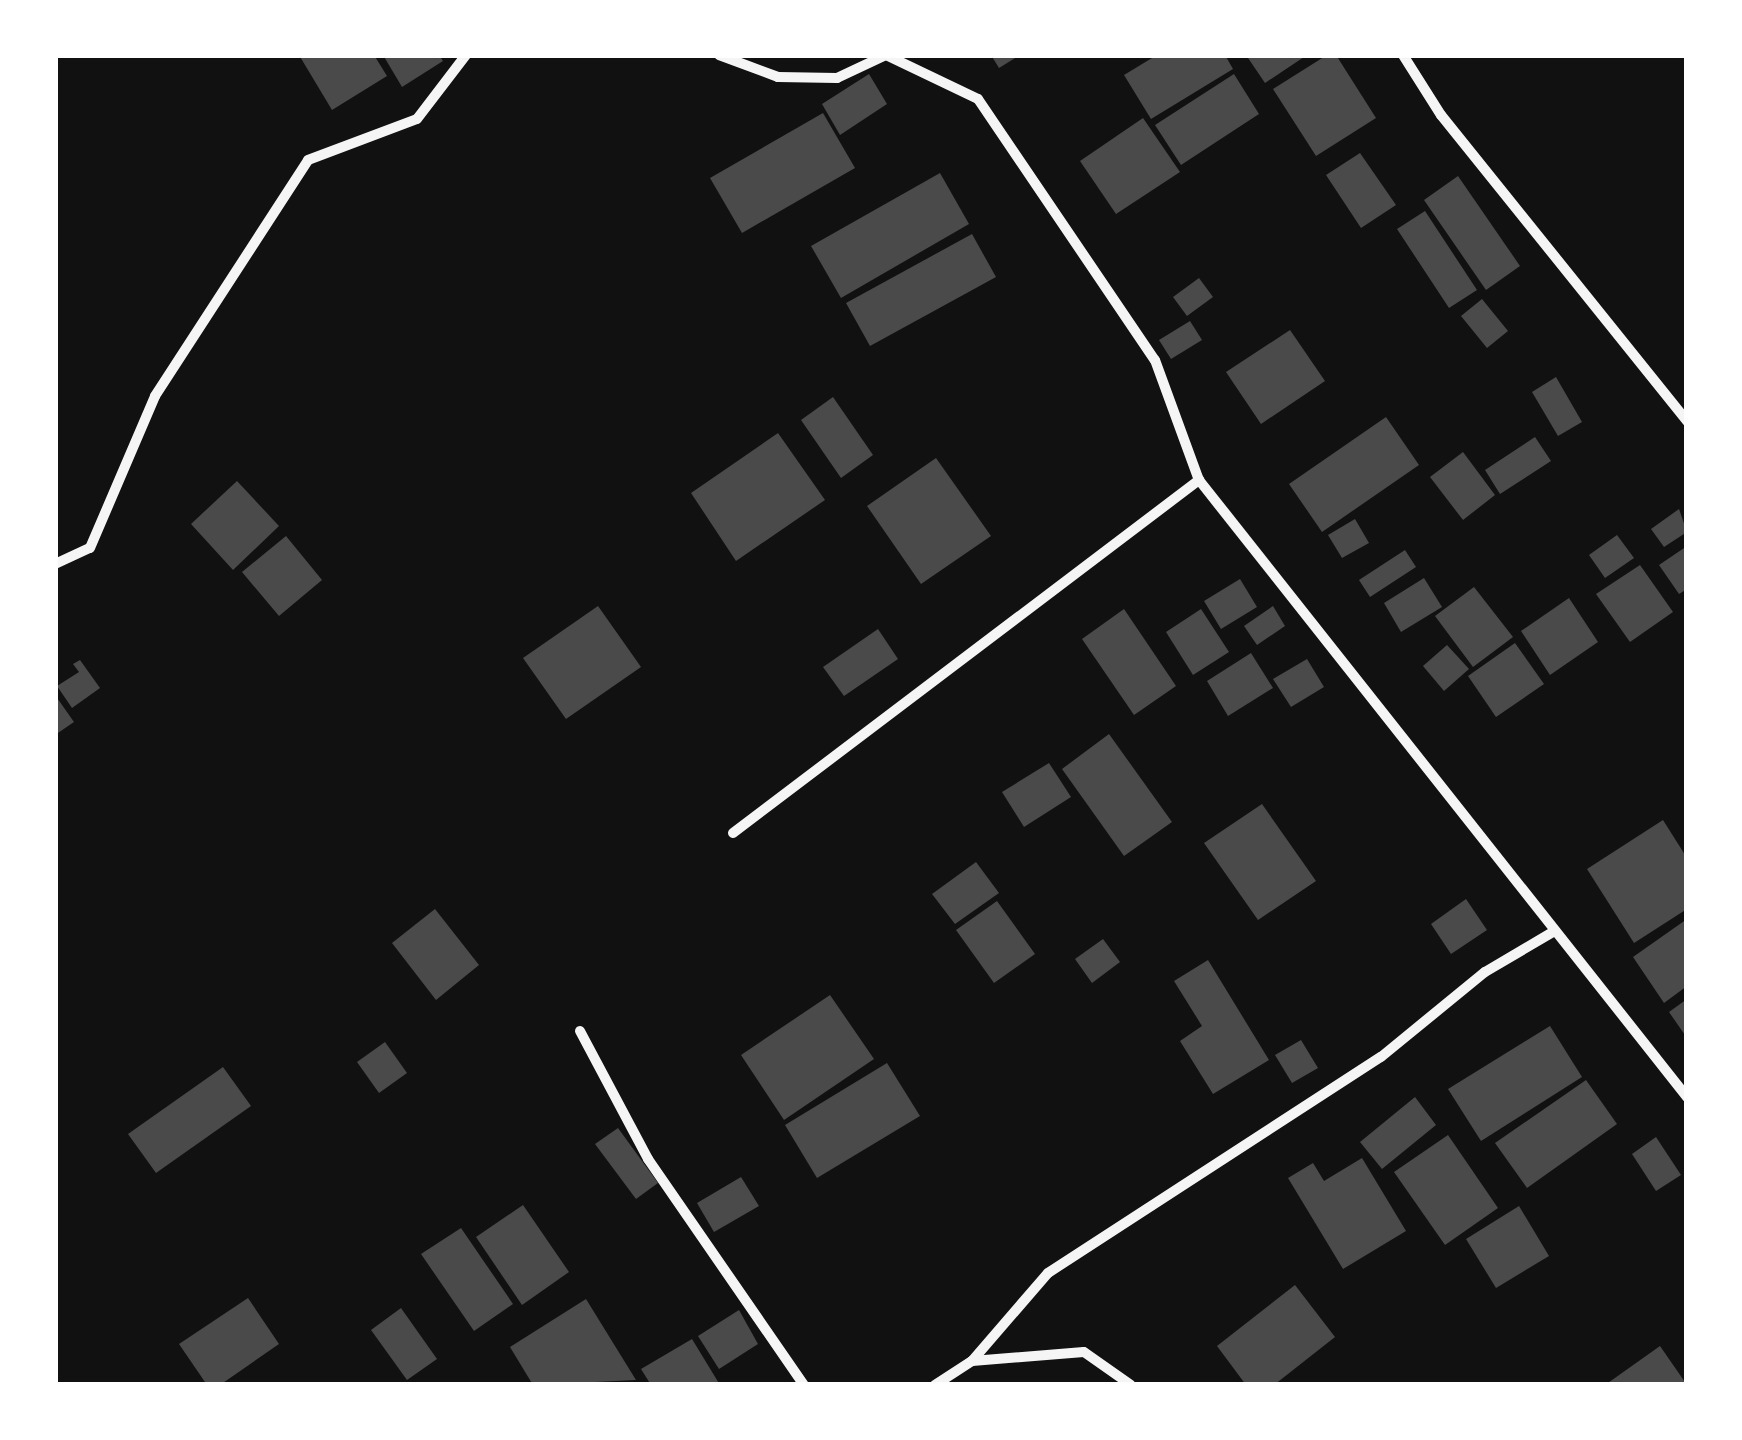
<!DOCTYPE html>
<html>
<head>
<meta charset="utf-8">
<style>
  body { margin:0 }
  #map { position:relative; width:1742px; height:1440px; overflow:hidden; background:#111; font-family:"Exo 2",sans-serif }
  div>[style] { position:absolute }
  .building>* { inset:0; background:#4a4a4a }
  .minor>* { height:10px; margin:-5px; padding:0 5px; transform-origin:5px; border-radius:5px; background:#f5f5f5 }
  span { translate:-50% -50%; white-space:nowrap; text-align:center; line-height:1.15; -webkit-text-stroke:10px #fff; paint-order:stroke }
  .frame { position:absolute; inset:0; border:58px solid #fff; pointer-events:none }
</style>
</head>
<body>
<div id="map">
  <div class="building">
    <i style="clip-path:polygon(299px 55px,374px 55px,387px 76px,332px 110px)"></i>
    <i style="clip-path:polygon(383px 55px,439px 55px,443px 61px,402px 87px)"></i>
    <i style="clip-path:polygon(991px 55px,1020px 55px,999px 68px)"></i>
    <i style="clip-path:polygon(1157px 55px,1225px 55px,1233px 69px,1151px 119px,1124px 75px)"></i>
    <i style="clip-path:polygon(1246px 55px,1307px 55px,1265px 83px)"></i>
    <i style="clip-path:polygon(1327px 55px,1336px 55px,1376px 118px,1316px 156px,1273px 89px)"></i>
    <i style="clip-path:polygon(869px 74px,887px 104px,840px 135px,822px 104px)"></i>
    <i style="clip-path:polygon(1234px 74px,1259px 114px,1181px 165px,1155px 125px)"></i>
    <i style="clip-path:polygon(823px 113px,855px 168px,742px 233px,710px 178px)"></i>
    <i style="clip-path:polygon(1143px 118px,1180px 172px,1116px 214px,1080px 161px)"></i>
    <i style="clip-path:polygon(1360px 153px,1396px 205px,1361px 228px,1326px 175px)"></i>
    <i style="clip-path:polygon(940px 173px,969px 224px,841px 298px,811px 246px)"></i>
    <i style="clip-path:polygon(1458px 176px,1520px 266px,1486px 290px,1424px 200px)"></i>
    <i style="clip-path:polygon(1425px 211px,1477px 290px,1449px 308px,1397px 229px)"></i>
    <i style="clip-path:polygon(972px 234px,996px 277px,870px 346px,846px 303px)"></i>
    <i style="clip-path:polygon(1199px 278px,1213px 297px,1187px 316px,1173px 297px)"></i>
    <i style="clip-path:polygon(1482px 299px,1508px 331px,1487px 348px,1461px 316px)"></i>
    <i style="clip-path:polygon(1190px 321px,1202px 340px,1171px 359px,1159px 340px)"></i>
    <i style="clip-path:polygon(1290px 330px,1325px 381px,1261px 424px,1226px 372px)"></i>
    <i style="clip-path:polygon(1556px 377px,1582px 422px,1558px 436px,1532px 392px)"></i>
    <i style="clip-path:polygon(833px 397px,873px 455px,841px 478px,801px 420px)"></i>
    <i style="clip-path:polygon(1386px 417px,1419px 465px,1322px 532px,1289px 484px)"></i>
    <i style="clip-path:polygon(778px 433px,825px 500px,736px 561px,691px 493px)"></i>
    <i style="clip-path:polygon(1535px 437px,1551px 461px,1500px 494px,1485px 470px)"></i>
    <i style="clip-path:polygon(1463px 452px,1495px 495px,1463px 520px,1430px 477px)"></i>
    <i style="clip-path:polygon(936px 458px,991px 536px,921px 584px,867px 506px)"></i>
    <i style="clip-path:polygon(237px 481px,279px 526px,233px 570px,191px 524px)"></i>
    <i style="clip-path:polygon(1679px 509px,1687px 532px,1664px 547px,1651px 529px)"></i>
    <i style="clip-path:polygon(1355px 519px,1369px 543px,1342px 558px,1328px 535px)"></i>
    <i style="clip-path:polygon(1617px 535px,1634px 558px,1605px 578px,1589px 555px)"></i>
    <i style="clip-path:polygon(286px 536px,322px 580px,279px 616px,242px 572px)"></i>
    <i style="clip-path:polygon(1687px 546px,1687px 589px,1679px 594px,1659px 565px)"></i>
    <i style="clip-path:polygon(1405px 550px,1416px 567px,1370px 597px,1359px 580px)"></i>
    <i style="clip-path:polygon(1640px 565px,1673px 612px,1630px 642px,1596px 594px)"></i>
    <i style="clip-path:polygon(1424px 578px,1442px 607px,1401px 632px,1384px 603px)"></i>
    <i style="clip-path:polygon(1240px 579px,1257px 607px,1221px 629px,1204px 601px)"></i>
    <i style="clip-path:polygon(1474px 587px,1513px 637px,1473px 667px,1435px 616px)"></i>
    <i style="clip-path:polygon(1569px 598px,1598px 642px,1550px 675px,1521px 631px)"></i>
    <i style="clip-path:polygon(598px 606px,641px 667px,566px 719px,523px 658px)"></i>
    <i style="clip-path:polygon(1273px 606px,1285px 626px,1257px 645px,1244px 626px)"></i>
    <i style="clip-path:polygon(1124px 609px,1176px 686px,1134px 715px,1082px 639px)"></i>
    <i style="clip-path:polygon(1201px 609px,1229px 652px,1193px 675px,1166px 632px)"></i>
    <i style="clip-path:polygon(878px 629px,898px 659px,844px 696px,823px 667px)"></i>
    <i style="clip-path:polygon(1515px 643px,1544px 684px,1496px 717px,1468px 676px)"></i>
    <i style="clip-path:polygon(1447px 645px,1469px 669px,1444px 691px,1423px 666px)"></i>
    <i style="clip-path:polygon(1251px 653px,1273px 688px,1228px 716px,1207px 681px)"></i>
    <i style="clip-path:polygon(1307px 659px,1324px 687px,1291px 707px,1273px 679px)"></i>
    <i style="clip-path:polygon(80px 660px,100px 688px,72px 708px,57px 686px,79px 672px,73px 664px)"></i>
    <i style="clip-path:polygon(55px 695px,74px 722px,55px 735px)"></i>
    <i style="clip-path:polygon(1109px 734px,1172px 822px,1124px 856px,1062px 769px)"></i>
    <i style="clip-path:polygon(1049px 763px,1071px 797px,1024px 827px,1002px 792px)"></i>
    <i style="clip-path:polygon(1262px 804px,1316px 881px,1258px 920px,1204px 843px)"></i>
    <i style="clip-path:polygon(1663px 820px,1687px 858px,1687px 909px,1634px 943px,1587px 869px)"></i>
    <i style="clip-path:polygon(976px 862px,999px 893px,955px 924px,932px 894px)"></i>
    <i style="clip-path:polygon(1466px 899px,1487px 930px,1451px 954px,1431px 924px)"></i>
    <i style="clip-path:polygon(997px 901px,1035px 954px,994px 983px,956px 930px)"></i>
    <i style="clip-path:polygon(435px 909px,479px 965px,436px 1000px,392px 943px)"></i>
    <i style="clip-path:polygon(1687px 919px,1687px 986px,1664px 1003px,1633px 957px)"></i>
    <i style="clip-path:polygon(1103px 939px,1120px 962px,1092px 983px,1075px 959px)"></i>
    <i style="clip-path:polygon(1208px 960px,1269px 1060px,1213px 1094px,1180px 1041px,1202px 1026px,1174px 981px)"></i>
    <i style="clip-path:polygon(830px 995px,874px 1059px,784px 1120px,741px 1055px)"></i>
    <i style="clip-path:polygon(1687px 999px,1687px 1038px,1669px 1012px)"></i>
    <i style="clip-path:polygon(1550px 1026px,1582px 1077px,1481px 1141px,1448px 1089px)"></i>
    <i style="clip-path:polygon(1301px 1040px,1318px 1068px,1292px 1083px,1275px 1055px)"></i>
    <i style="clip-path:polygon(385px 1042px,407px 1073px,379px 1093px,357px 1062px)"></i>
    <i style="clip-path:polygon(887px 1063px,920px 1116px,817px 1178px,785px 1125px)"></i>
    <i style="clip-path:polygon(223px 1067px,251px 1106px,156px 1173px,128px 1134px)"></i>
    <i style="clip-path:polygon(1586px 1080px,1617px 1124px,1527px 1188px,1495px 1143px)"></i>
    <i style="clip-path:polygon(1415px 1097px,1436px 1125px,1382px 1169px,1360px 1142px)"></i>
    <i style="clip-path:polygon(618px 1128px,658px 1183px,636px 1199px,595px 1144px)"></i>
    <i style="clip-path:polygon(1448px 1135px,1498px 1208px,1445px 1245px,1394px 1172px)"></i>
    <i style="clip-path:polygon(1656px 1137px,1681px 1175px,1656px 1191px,1632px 1154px)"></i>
    <i style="clip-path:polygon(1362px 1158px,1406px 1231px,1343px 1269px,1288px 1178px,1313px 1163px,1324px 1181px)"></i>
    <i style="clip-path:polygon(741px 1177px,759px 1206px,714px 1232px,697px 1203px)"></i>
    <i style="clip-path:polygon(523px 1205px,569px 1272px,522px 1305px,476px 1237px)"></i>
    <i style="clip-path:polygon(1519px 1206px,1549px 1256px,1496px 1288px,1466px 1239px)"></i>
    <i style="clip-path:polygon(461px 1228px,513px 1304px,474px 1331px,421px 1254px)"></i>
    <i style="clip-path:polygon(1295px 1285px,1335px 1337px,1274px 1385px,1246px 1385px,1217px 1346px)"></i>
    <i style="clip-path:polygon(248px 1298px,279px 1344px,220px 1385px,207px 1385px,179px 1344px)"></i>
    <i style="clip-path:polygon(586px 1299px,636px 1380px,533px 1385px,510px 1347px)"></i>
    <i style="clip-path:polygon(401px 1308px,437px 1359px,407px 1380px,371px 1330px)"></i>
    <i style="clip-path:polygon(739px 1310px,758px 1344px,719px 1369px,698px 1336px)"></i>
    <i style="clip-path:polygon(692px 1339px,720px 1385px,651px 1385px,641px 1369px)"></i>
    <i style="clip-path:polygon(1660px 1346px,1687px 1385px,1605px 1385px)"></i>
  </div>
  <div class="minor">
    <i style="left:719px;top:55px;width:63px;rotate:20.4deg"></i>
    <i style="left:778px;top:77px;width:59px;rotate:1deg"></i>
    <i style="left:837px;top:78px;width:54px;rotate:-25.1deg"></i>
    <i style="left:886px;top:55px;width:102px;rotate:25.6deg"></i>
    <i style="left:978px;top:99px;width:315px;rotate:55.9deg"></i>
    <i style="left:1155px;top:360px;width:128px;rotate:69.9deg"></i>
    <i style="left:1199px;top:480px;width:787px;rotate:51.66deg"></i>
    <i style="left:1403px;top:55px;width:71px;rotate:57.7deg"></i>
    <i style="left:1441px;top:115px;width:393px;rotate:51.2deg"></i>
    <i style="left:55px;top:564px;width:38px;rotate:-25deg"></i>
    <i style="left:90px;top:548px;width:165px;rotate:-66.8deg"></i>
    <i style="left:155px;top:396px;width:281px;rotate:-57deg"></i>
    <i style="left:308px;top:160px;width:116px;rotate:-20.6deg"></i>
    <i style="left:417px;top:119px;width:81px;rotate:-52.6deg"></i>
    <i style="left:733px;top:833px;width:585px;rotate:-37.14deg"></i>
    <i style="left:580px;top:1031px;width:145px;rotate:62deg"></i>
    <i style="left:648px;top:1159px;width:275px;rotate:55.4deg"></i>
    <i style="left:972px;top:1361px;width:112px;rotate:-4.6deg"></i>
    <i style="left:1084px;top:1352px;width:57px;rotate:35.1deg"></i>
    <i style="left:935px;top:1385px;width:44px;rotate:-33deg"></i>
    <i style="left:972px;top:1361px;width:116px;rotate:-49.2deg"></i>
    <i style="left:1048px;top:1273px;width:397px;rotate:-33deg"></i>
    <i style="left:1381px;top:1057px;width:134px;rotate:-39.3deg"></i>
    <i style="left:1485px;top:972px;width:79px;rotate:-30.5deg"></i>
  </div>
  <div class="frame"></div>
</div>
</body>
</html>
